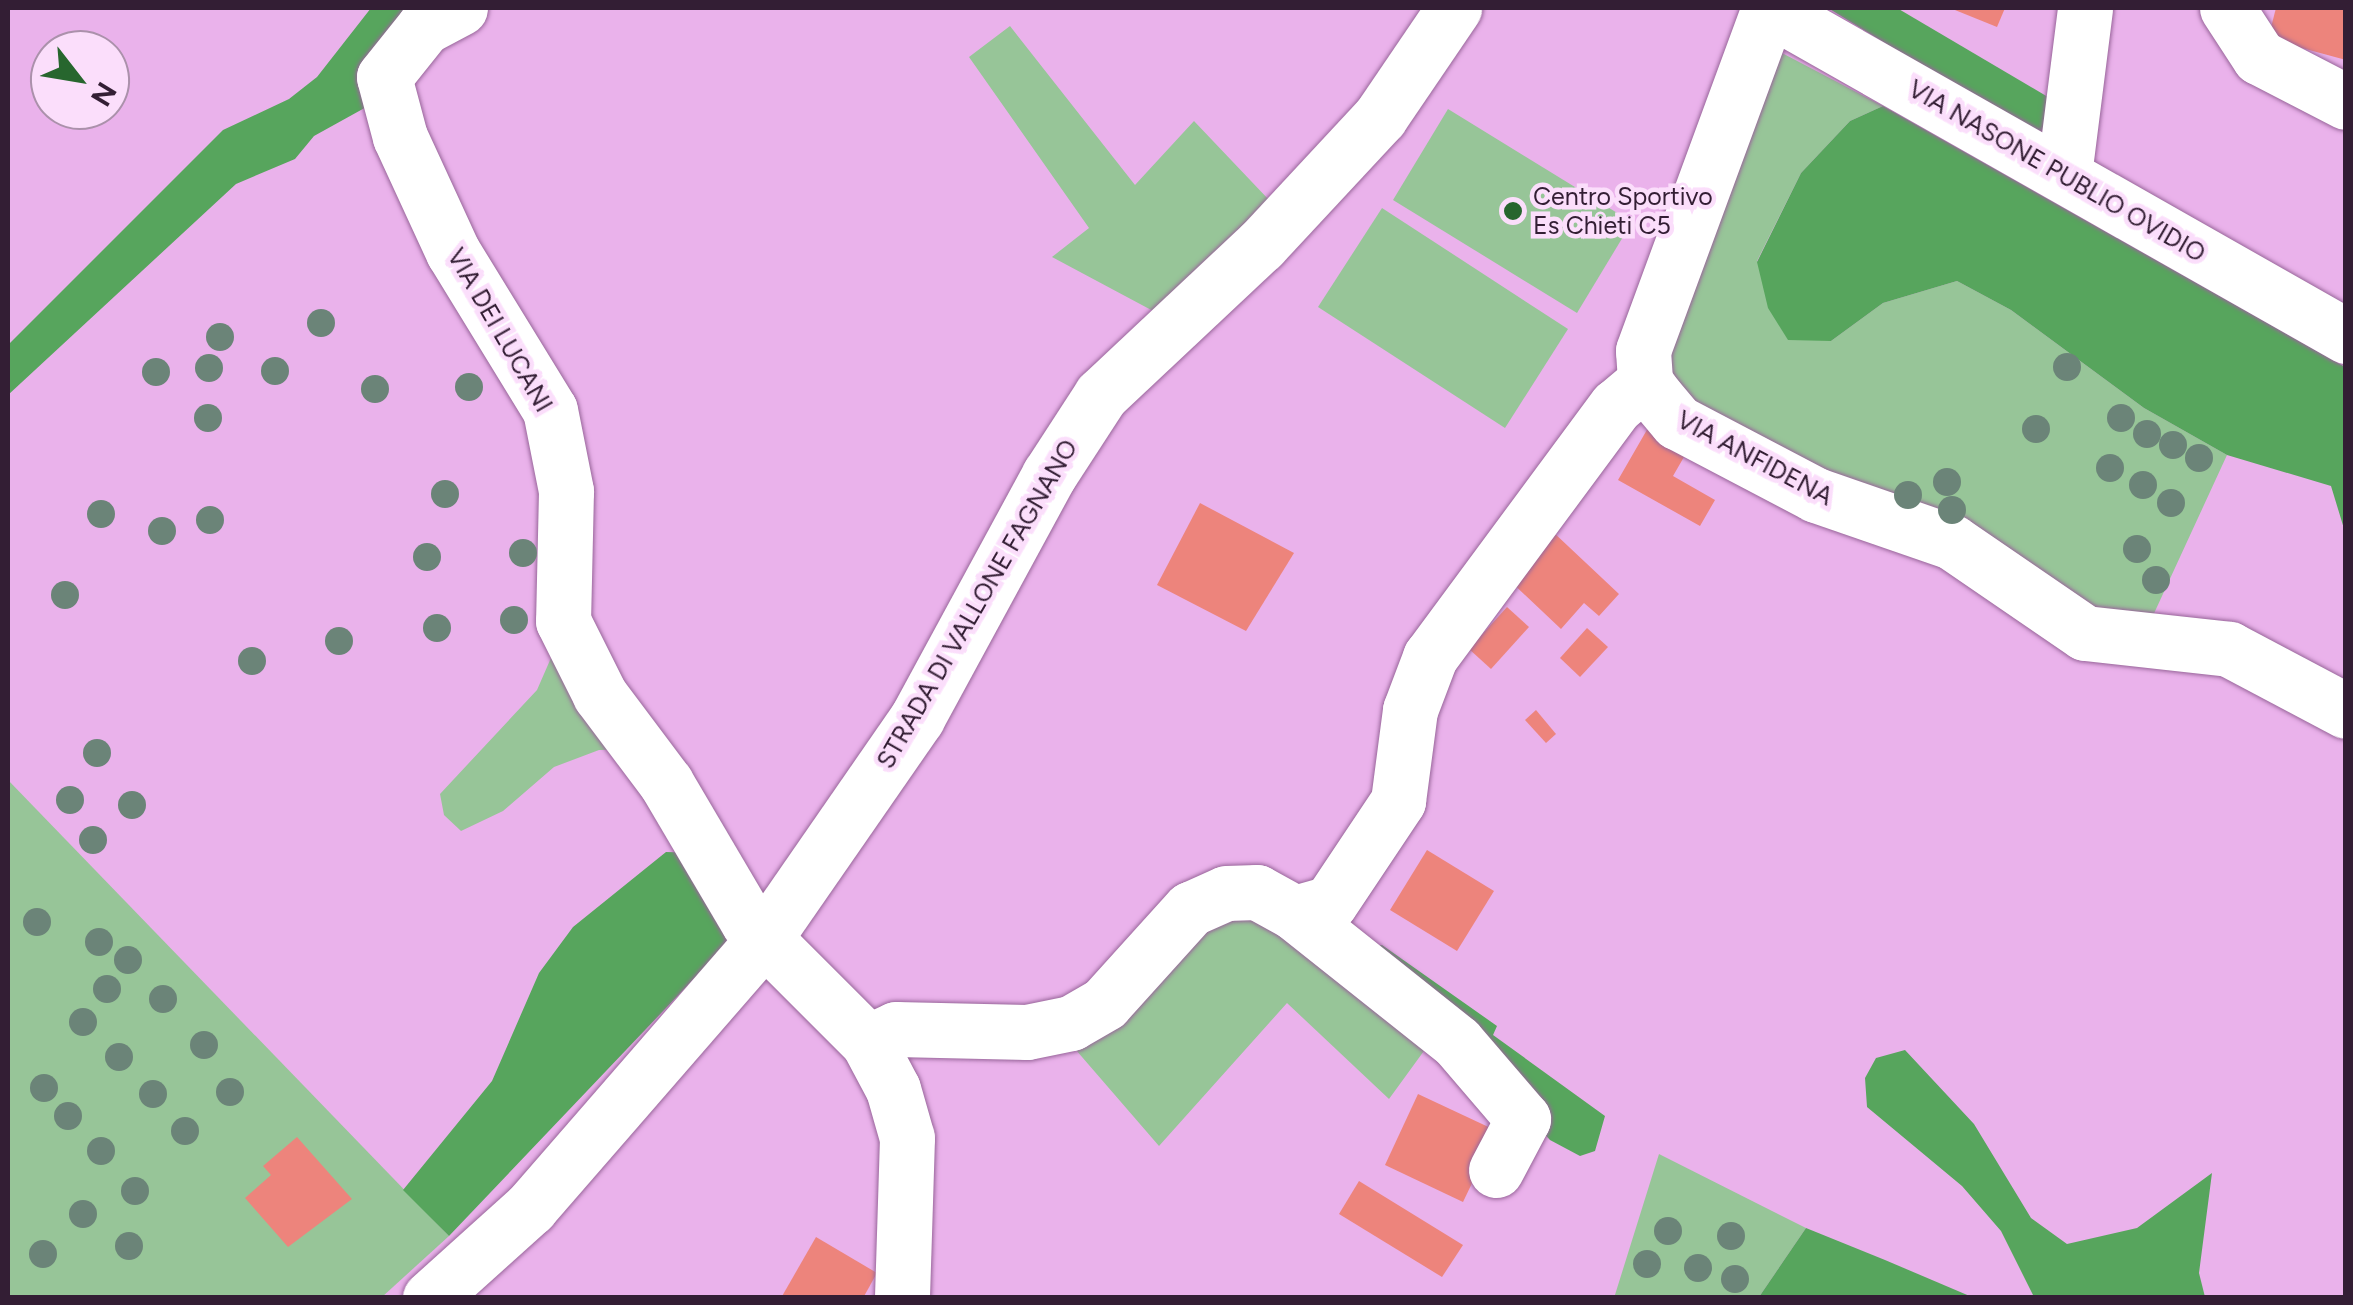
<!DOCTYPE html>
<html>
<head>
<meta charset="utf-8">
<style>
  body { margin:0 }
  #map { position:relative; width:2353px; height:1305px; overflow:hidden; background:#eab2eb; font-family:Figtree,sans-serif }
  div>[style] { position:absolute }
  .green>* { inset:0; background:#97c598 }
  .forest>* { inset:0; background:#57a55d }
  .building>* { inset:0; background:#ed847c }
  .roads { filter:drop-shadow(0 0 2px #98659a) drop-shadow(0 0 2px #98659a) }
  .minor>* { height:55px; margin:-27.5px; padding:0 27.5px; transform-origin:27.5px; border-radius:27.5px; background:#fff }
  .trees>* { width:28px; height:28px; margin:-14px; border-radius:50%; background:#6b8478 }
  .dots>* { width:28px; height:28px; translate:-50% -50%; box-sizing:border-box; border:5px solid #fbdefb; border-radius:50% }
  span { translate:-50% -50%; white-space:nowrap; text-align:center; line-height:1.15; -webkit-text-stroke:9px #fbdefb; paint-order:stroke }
  .street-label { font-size:25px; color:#331e34 }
  .poi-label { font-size:25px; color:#331e34 }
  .left { translate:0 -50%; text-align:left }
  .frame { position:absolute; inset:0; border:10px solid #331e34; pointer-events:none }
  .north { position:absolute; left:30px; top:30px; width:100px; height:100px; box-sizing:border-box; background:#fbdefb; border:2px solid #ab91ab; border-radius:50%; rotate:121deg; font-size:28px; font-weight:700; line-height:40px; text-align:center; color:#331e34 }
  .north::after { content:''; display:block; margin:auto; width:35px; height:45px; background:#27662e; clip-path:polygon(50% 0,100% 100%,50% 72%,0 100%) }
</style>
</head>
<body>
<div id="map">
  <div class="green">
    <i style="clip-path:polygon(1010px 26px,1135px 185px,1194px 121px,1270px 201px,1155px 312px,1052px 257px,1089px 228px,969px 57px)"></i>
    <i style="clip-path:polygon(1782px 53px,1883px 106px,1850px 121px,1801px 173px,1757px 261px,1831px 341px,1883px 303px,1957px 281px,2011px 310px,2144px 408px,2227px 455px,2145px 633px,1774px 467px,1674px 386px,1665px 346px)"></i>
    <i style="clip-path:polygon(1448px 109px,1632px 222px,1577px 313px,1393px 200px)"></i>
    <i style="clip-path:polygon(1382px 208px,1568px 329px,1505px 428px,1318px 307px)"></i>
    <i style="clip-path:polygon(554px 651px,635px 749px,599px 750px,554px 767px,503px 811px,461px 831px,444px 815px,440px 794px,537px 690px)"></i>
    <i style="clip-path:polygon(8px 780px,449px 1236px,382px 1297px,8px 1297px)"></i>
    <i style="clip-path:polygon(1238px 898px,1437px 1033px,1389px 1099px,1287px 1003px,1159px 1146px,1063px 1035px)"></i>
    <i style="clip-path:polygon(1659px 1154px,1806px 1228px,1759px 1297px,1614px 1298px)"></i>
  </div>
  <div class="forest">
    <i style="clip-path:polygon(371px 8px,444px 8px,370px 105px,314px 136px,295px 159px,236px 184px,8px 395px,8px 345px,223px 130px,289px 99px,317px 77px)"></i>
    <i style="clip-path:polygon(1828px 8px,1897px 8px,2048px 97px,2049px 144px)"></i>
    <i style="clip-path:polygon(1883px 106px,2345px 367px,2345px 532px,2331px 486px,2227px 455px,2144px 408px,2011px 310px,1957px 281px,1883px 303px,1831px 341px,1788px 340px,1768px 308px,1757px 262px,1801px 173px,1850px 121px)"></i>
    <i style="clip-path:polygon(666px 852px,704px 853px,745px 925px,449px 1236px,403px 1190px,492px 1081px,539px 973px,573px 927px)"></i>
    <i style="clip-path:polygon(1382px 945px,1497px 1026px,1493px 1035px,1605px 1116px,1595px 1151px,1580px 1156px,1550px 1140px,1369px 947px)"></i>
    <i style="clip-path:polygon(1905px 1050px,1974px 1124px,2031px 1218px,2067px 1244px,2137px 1228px,2212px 1173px,2199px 1273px,2205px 1297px,2034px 1297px,2001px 1231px,1962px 1186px,1867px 1107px,1865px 1078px,1876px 1058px)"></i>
    <i style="clip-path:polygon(1806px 1228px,1885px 1260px,1972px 1297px,1759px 1297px)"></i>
  </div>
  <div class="building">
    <i style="clip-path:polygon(1950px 8px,2005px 8px,1997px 27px)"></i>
    <i style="clip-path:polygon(2276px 8px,2346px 8px,2346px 60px,2268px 39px)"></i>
    <i style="clip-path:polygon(1648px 428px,1688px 450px,1673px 476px,1715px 500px,1700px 526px,1618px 480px)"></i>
    <i style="clip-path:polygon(1200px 503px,1294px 553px,1246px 631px,1157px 585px)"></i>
    <i style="clip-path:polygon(1552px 531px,1619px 594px,1599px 616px,1584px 603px,1561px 629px,1508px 579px)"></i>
    <i style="clip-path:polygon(1507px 607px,1529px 627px,1491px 669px,1469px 649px)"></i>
    <i style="clip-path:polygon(1587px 628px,1608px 647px,1580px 677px,1560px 658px)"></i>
    <i style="clip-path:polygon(1536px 710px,1556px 734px,1546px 743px,1525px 720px)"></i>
    <i style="clip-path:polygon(1427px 850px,1494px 891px,1457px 951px,1390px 910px)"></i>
    <i style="clip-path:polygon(1418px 1094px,1497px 1131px,1463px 1202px,1385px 1165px)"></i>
    <i style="clip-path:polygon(297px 1137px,352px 1199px,288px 1247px,245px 1198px,271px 1175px,263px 1166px)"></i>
    <i style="clip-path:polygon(1359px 1181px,1463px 1245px,1442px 1277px,1339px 1214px)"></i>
    <i style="clip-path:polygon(816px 1237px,877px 1273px,863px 1298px,781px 1298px)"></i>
  </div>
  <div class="roads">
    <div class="minor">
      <i style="left:460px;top:8px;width:41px;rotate:152.2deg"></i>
      <i style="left:424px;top:27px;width:64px;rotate:128.7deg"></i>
      <i style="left:384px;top:77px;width:62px;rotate:75.1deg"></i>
      <i style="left:400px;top:137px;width:127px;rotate:65.3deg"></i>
      <i style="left:453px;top:252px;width:185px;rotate:58.5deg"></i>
      <i style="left:550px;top:410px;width:83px;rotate:78.8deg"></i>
      <i style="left:566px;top:491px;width:130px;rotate:91.3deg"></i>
      <i style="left:563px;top:621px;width:83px;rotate:63.4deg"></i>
      <i style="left:600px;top:695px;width:110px;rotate:53.1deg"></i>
      <i style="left:666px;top:783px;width:161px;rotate:59.5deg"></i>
      <i style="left:748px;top:922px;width:170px;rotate:45deg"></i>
      <i style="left:868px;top:1042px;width:53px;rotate:62deg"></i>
      <i style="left:893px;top:1089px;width:51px;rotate:74.1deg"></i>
      <i style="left:907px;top:1138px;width:160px;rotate:91.8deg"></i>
      <i style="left:1768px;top:8px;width:665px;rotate:29.57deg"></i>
      <i style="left:1769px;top:8px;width:365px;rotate:110.2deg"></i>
      <i style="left:1643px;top:351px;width:31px;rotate:86deg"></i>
      <i style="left:1645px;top:382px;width:19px;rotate:54deg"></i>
      <i style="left:1656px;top:397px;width:33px;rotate:50deg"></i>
      <i style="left:1677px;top:422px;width:157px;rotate:27.7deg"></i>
      <i style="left:1816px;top:495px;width:144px;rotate:19.1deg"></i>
      <i style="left:1952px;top:542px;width:161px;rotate:34.4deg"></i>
      <i style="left:2085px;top:633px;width:145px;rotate:6.3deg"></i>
      <i style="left:2229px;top:649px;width:132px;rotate:27.9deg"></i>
      <i style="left:2227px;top:8px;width:59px;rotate:56.9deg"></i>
      <i style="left:2259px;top:57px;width:98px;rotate:27.3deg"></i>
      <i style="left:2064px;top:175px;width:168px;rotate:-82.8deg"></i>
      <i style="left:868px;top:1042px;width:31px;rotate:-25deg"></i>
      <i style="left:896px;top:1029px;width:131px;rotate:1.3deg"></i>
      <i style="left:1027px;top:1032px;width:45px;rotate:-11.6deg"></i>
      <i style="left:1071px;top:1023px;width:39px;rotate:-30deg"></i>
      <i style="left:1105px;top:1003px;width:127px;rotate:-47.9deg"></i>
      <i style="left:1190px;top:909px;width:39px;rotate:-24deg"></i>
      <i style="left:1226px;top:893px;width:31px;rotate:-2deg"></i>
      <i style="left:1257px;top:892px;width:43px;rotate:28.9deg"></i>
      <i style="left:1496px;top:1170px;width:58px;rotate:-62.1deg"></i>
      <i style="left:1523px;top:1119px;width:101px;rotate:-130.6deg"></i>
      <i style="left:1457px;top:1042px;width:207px;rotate:-141.5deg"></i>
      <i style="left:1295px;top:913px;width:36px;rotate:-16deg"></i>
      <i style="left:1330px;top:903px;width:123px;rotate:-56.3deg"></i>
      <i style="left:1398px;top:801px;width:92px;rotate:-82.5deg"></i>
      <i style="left:1410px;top:710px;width:57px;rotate:-69.3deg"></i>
      <i style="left:1430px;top:657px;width:312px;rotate:-53.5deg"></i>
      <i style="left:1616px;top:406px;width:38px;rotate:-40deg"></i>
      <i style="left:430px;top:1298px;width:135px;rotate:-42deg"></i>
      <i style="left:530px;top:1208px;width:357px;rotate:-49deg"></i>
      <i style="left:764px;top:939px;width:269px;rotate:-55.3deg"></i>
      <i style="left:917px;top:718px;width:277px;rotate:-61.5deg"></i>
      <i style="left:1049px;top:475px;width:95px;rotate:-57deg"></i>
      <i style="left:1101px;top:395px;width:219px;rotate:-43.2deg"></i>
      <i style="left:1261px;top:245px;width:175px;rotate:-47.1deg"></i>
      <i style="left:1380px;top:117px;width:132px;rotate:-55.8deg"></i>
    </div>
  </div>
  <div class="trees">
    <i style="left:321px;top:323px"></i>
    <i style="left:220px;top:337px"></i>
    <i style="left:2067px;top:367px"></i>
    <i style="left:209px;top:368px"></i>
    <i style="left:275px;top:371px"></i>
    <i style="left:156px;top:372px"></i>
    <i style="left:469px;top:387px"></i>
    <i style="left:375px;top:389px"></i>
    <i style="left:208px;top:418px"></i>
    <i style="left:2121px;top:418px"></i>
    <i style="left:2036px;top:429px"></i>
    <i style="left:2147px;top:434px"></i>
    <i style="left:2173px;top:445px"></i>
    <i style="left:2199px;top:458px"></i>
    <i style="left:2110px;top:468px"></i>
    <i style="left:1947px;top:482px"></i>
    <i style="left:2143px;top:485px"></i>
    <i style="left:445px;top:494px"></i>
    <i style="left:1908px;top:495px"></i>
    <i style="left:2171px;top:503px"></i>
    <i style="left:1952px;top:510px"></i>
    <i style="left:101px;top:514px"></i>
    <i style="left:210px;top:520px"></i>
    <i style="left:162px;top:531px"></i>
    <i style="left:2137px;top:549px"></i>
    <i style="left:523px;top:553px"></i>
    <i style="left:427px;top:557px"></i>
    <i style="left:2156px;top:580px"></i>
    <i style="left:65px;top:595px"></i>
    <i style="left:514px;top:620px"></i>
    <i style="left:437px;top:628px"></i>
    <i style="left:339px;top:641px"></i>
    <i style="left:252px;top:661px"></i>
    <i style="left:97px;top:753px"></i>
    <i style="left:70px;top:800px"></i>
    <i style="left:132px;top:805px"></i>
    <i style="left:93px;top:840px"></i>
    <i style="left:37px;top:922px"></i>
    <i style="left:99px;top:942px"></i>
    <i style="left:128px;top:960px"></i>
    <i style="left:107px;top:989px"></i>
    <i style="left:163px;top:999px"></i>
    <i style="left:83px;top:1022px"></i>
    <i style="left:204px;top:1045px"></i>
    <i style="left:119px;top:1057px"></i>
    <i style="left:44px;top:1088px"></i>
    <i style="left:230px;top:1092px"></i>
    <i style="left:153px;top:1094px"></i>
    <i style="left:68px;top:1116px"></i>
    <i style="left:185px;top:1131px"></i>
    <i style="left:101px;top:1151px"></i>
    <i style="left:135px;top:1191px"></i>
    <i style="left:83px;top:1214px"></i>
    <i style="left:1668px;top:1231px"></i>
    <i style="left:1731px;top:1236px"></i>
    <i style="left:129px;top:1246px"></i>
    <i style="left:43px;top:1254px"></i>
    <i style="left:1647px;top:1264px"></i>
    <i style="left:1698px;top:1268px"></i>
    <i style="left:1735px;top:1279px"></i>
  </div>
  <div class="dots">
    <i style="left:1513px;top:211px;background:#27662e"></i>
  </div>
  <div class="street-label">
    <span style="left:2057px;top:171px;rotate:30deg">VIA NASONE PUBLIO OVIDIO</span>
    <span style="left:500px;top:330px;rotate:60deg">VIA DEI LUCANI</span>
    <span style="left:1755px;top:458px;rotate:28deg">VIA ANFIDENA</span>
    <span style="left:977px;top:604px;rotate:-60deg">STRADA DI VALLONE FAGNANO</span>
  </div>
  <div class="poi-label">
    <span class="left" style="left:1533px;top:211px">Centro Sportivo<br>Es Chieti C5</span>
  </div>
  <div class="frame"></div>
  <div class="north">N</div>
</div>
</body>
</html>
